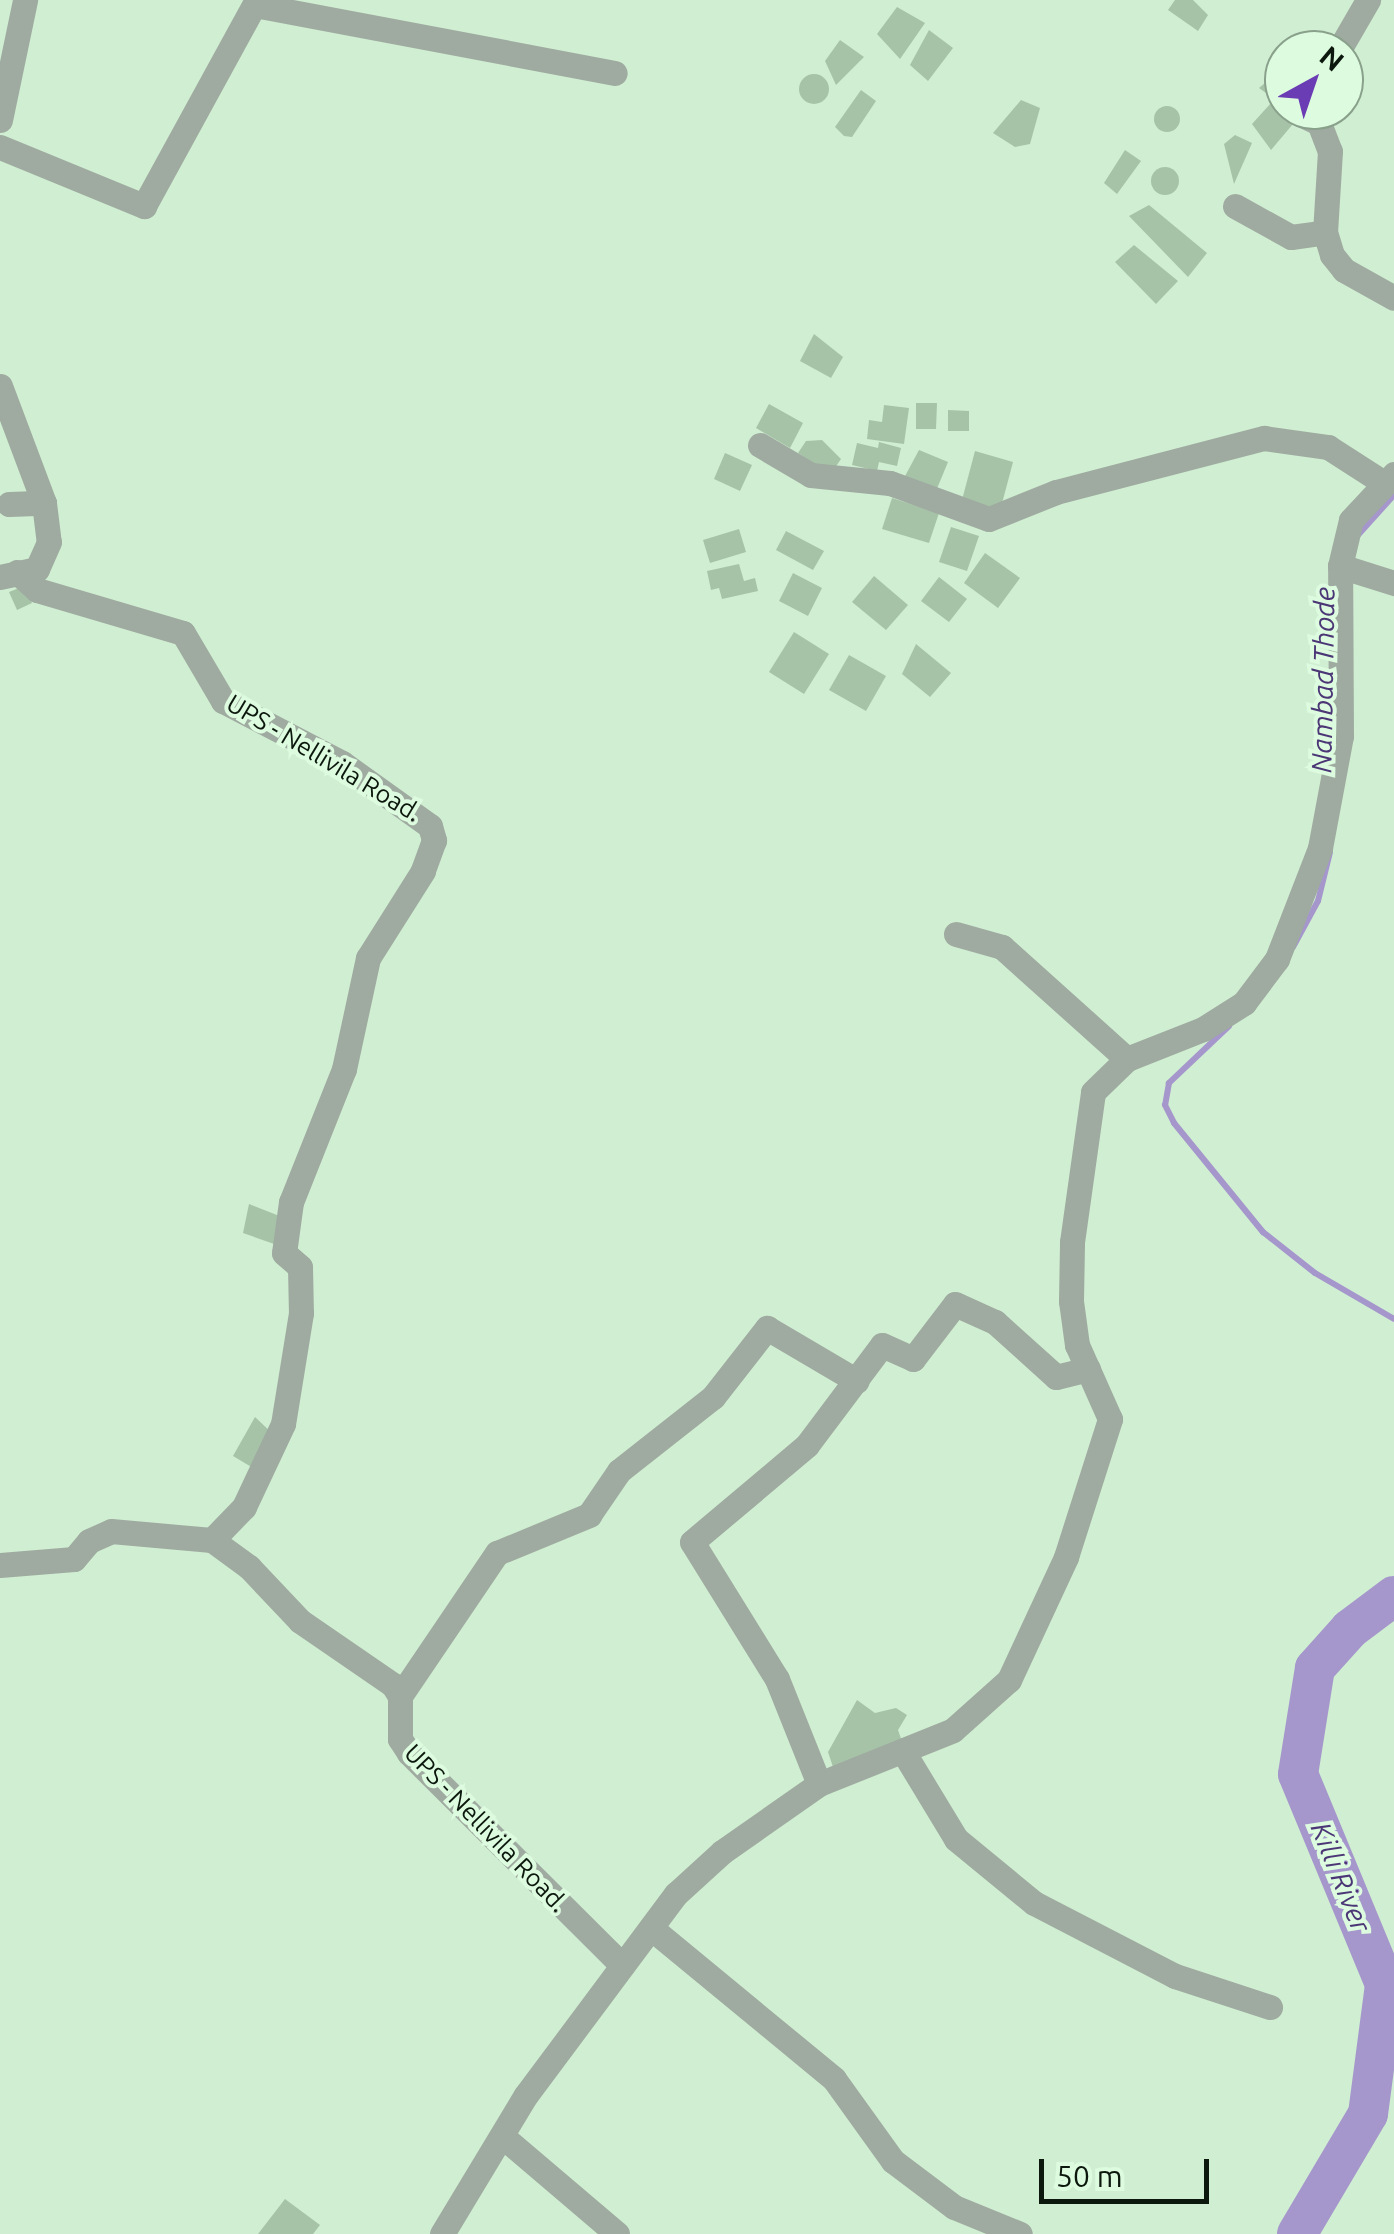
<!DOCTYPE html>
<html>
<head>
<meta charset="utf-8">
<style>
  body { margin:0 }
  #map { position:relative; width:1394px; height:2234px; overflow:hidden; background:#d0eed2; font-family:Ubuntu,sans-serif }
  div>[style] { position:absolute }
  .stream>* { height:6px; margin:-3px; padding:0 3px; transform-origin:3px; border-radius:3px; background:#a597cb }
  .river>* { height:40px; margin:-20px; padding:0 20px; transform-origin:20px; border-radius:20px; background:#a597cb }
  .building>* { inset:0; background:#a6c3a8 }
  .round { border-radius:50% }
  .minor>* { height:25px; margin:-12.5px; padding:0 12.5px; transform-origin:12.5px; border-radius:12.5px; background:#9faba0 }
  span { translate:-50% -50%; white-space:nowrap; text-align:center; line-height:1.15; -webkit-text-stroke:8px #ddfbdf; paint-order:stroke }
  .street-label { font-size:25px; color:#0c170d }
  .water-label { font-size:28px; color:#4b3676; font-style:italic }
  .north { position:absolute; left:1264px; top:30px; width:100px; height:100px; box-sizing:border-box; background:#ddfbdf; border:2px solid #89a08b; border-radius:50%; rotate:40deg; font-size:28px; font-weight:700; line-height:40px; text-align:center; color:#0c170d }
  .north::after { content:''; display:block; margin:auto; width:35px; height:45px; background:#6b3db5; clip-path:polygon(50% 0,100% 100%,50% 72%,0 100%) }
  .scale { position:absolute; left:1039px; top:2159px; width:170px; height:45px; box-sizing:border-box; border:5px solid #0c170d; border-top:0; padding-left:12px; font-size:30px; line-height:35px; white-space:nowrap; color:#0c170d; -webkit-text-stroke:8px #ddfbdf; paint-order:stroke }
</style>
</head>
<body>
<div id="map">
  <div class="stream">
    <i style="left:1358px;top:535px;width:54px;rotate:-48deg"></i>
    <i style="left:1293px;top:947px;width:52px;rotate:-61.5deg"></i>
    <i style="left:1318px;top:901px;width:50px;rotate:-76.2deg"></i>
    <i style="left:1229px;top:1026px;width:83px;rotate:136.5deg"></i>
    <i style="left:1169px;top:1083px;width:22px;rotate:100deg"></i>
    <i style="left:1165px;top:1105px;width:20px;rotate:63deg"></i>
    <i style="left:1174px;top:1123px;width:141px;rotate:50.8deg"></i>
    <i style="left:1263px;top:1232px;width:66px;rotate:38.3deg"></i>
    <i style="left:1315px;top:1273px;width:91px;rotate:30.2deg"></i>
  </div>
  <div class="river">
    <i style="left:1297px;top:2234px;width:139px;rotate:-59.4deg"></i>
    <i style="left:1368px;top:2114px;width:131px;rotate:-82.5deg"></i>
    <i style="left:1385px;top:1984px;width:227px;rotate:-112.5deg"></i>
    <i style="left:1298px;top:1774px;width:107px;rotate:-80.9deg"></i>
    <i style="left:1315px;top:1668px;width:52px;rotate:-48.1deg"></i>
    <i style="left:1350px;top:1629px;width:55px;rotate:-36.9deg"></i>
  </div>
  <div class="building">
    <i style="clip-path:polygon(1175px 0,1193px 0,1208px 15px,1198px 31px,1168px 10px)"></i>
    <i style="clip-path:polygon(897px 7px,925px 23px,900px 59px,877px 34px)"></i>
    <i style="clip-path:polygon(929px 30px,953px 48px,928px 81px,910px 65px)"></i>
    <i style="clip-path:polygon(840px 40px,864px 57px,836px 85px,825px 61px)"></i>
    <i style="clip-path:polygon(1284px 67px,1284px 101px,1280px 103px,1259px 88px)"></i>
    <i class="round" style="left:799px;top:74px;width:30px;height:30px"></i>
    <i style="clip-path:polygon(861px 90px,876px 101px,852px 137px,844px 136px,835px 127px)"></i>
    <i style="clip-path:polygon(1021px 100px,1040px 108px,1030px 144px,1015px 147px,993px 133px)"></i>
    <i style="clip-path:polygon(1271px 103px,1293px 124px,1271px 150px,1252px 124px)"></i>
    <i class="round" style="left:1154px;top:106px;width:26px;height:26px"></i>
    <i style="clip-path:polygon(1235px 135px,1252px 143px,1234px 184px,1224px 144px)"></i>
    <i style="clip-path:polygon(1125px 150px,1141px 161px,1117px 194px,1104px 183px)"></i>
    <i class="round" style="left:1151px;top:167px;width:28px;height:28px"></i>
    <i style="clip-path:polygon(1149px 205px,1207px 253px,1188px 277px,1129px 216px)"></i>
    <i style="clip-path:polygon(1134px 245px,1178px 281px,1156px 304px,1115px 262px)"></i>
    <i style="clip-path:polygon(814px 334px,843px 357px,831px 378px,800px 361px)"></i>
    <i style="clip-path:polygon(916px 403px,937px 403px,936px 429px,916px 429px)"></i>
    <i style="clip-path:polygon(769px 404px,803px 423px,790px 448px,756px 428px)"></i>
    <i style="clip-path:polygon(884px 405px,909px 408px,904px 444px,867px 439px,869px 420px,882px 422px)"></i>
    <i style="clip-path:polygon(948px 410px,969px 411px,969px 431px,948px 431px)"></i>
    <i style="clip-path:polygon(822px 440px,841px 459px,830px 475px,798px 453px,806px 441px)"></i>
    <i style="clip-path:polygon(879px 442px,901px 448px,897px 466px,879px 462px,877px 471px,852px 465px,857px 443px,878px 448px)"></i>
    <i style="clip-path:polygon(919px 450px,948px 462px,936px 491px,904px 478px)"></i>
    <i style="clip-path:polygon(975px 451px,1013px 462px,1000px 511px,962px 500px)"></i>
    <i style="clip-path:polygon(725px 453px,752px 465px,740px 491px,714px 479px)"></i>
    <i style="clip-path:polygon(892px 498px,939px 513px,929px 543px,882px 529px)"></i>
    <i style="clip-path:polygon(951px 527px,979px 536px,967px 571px,939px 562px)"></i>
    <i style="clip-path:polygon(739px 529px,746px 552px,710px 563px,703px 540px)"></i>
    <i style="clip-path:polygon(786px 531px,824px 551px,813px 570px,776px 550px)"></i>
    <i style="clip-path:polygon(985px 553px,1020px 578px,998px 608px,964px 583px)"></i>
    <i style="clip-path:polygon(739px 564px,744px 581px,755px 578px,758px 591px,722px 599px,719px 588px,711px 590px,707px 571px)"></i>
    <i style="clip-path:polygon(793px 573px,822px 588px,808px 616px,779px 601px)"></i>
    <i style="clip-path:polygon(874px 576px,908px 605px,886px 630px,852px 602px)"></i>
    <i style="clip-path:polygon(939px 577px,967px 599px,949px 622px,921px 601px)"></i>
    <i style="clip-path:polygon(24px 586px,32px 603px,17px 610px,9px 592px)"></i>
    <i style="clip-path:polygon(794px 632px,829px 654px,804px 694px,769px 672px)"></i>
    <i style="clip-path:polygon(916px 644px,951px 673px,930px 697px,902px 674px)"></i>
    <i style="clip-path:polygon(849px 655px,886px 676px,866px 711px,829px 690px)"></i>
    <i style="clip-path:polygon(249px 1204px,277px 1215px,277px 1245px,243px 1233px)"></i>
    <i style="clip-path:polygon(255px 1417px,274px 1435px,258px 1471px,233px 1456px)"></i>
    <i style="clip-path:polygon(857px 1700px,875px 1713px,896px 1708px,907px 1715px,898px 1730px,905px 1750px,835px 1773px,828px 1752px)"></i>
    <i style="clip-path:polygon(285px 2199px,320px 2225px,313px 2234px,258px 2234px)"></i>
  </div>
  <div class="minor">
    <i style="left:255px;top:5px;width:366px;rotate:10.7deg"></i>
    <i style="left:1339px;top:50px;width:58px;rotate:-59.9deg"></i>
    <i style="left:1306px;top:110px;width:6px;rotate:108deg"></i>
    <i style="left:1304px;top:116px;width:17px;rotate:25deg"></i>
    <i style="left:1319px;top:123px;width:30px;rotate:69deg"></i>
    <i style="left:1330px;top:151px;width:81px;rotate:93.5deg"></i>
    <i style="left:1325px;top:232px;width:24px;rotate:73deg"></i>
    <i style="left:1332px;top:255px;width:19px;rotate:51deg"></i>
    <i style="left:1344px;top:270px;width:57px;rotate:29.2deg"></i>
    <i style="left:0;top:120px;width:123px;rotate:-78.2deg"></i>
    <i style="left:0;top:147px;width:156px;rotate:22.3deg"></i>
    <i style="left:144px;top:206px;width:235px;rotate:-61.3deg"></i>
    <i style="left:1235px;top:206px;width:64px;rotate:29deg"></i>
    <i style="left:1291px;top:237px;width:34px;rotate:-8deg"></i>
    <i style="left:0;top:386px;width:125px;rotate:69.4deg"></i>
    <i style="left:44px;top:503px;width:39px;rotate:83deg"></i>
    <i style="left:49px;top:542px;width:30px;rotate:114deg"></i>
    <i style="left:37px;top:569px;width:38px;rotate:168deg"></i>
    <i style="left:760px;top:445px;width:59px;rotate:30.5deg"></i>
    <i style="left:811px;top:475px;width:79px;rotate:5.8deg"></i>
    <i style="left:890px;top:483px;width:105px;rotate:20deg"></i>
    <i style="left:989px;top:519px;width:72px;rotate:-21.9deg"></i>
    <i style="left:1056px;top:492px;width:215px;rotate:-14.6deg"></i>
    <i style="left:1264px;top:438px;width:65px;rotate:8deg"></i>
    <i style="left:1328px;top:447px;width:67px;rotate:32.7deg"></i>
    <i style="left:9px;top:504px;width:35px;rotate:-2deg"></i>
    <i style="left:1340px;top:566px;width:57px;rotate:17.5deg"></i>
    <i style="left:17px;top:572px;width:27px;rotate:42deg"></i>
    <i style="left:37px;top:590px;width:152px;rotate:16.4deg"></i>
    <i style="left:183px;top:633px;width:79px;rotate:59.5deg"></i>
    <i style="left:223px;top:701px;width:134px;rotate:27.5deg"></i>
    <i style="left:342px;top:763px;width:108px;rotate:35.6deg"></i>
    <i style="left:430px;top:826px;width:15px;rotate:74deg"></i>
    <i style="left:434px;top:840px;width:33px;rotate:110deg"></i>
    <i style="left:423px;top:871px;width:103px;rotate:122.3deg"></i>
    <i style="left:368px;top:958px;width:114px;rotate:102.2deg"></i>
    <i style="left:344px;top:1069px;width:143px;rotate:111.7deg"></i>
    <i style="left:291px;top:1202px;width:51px;rotate:97.8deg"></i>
    <i style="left:284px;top:1253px;width:21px;rotate:41deg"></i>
    <i style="left:300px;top:1267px;width:46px;rotate:88.8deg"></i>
    <i style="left:301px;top:1313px;width:112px;rotate:99.2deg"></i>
    <i style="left:283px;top:1424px;width:92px;rotate:115.2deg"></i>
    <i style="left:244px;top:1507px;width:46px;rotate:134.1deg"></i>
    <i style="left:212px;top:1540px;width:46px;rotate:36.1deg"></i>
    <i style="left:249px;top:1567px;width:74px;rotate:46.6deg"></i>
    <i style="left:300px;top:1621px;width:113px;rotate:34.5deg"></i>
    <i style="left:393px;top:1685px;width:13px;rotate:58deg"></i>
    <i style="left:400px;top:1696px;width:43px;rotate:90deg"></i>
    <i style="left:400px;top:1739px;width:17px;rotate:57deg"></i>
    <i style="left:409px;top:1753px;width:301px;rotate:44.9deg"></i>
    <i style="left:956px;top:934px;width:48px;rotate:15.8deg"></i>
    <i style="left:1002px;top:947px;width:168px;rotate:41.9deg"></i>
    <i style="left:0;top:1565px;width:74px;rotate:-4.6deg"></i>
    <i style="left:74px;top:1559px;width:23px;rotate:-50deg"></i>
    <i style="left:89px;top:1541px;width:24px;rotate:-24deg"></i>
    <i style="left:111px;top:1531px;width:101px;rotate:5.1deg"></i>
    <i style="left:400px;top:1696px;width:173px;rotate:-55.9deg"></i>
    <i style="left:497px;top:1553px;width:100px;rotate:-22.4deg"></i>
    <i style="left:589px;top:1515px;width:53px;rotate:-55.7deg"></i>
    <i style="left:619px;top:1471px;width:120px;rotate:-38.2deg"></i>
    <i style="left:713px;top:1397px;width:88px;rotate:-52deg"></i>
    <i style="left:767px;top:1328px;width:104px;rotate:30.5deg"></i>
    <i style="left:904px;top:1753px;width:100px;rotate:58.8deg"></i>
    <i style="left:956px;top:1839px;width:101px;rotate:39.4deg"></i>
    <i style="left:1034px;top:1903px;width:159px;rotate:27.4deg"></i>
    <i style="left:1175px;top:1976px;width:100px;rotate:18.1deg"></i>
    <i style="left:819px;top:1784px;width:113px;rotate:-111.8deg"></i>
    <i style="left:777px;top:1679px;width:161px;rotate:-121.8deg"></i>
    <i style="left:692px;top:1542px;width:150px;rotate:-40.1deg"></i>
    <i style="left:807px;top:1445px;width:125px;rotate:-53.1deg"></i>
    <i style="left:882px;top:1345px;width:34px;rotate:24deg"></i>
    <i style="left:913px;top:1359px;width:69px;rotate:-52.6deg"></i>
    <i style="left:955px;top:1304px;width:44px;rotate:24.2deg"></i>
    <i style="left:995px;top:1322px;width:82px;rotate:42deg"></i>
    <i style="left:1056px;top:1377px;width:33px;rotate:-14deg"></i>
    <i style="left:651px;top:1928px;width:237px;rotate:39.5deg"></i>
    <i style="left:834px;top:2079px;width:101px;rotate:54.3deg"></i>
    <i style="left:893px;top:2161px;width:76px;rotate:37deg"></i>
    <i style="left:954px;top:2207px;width:71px;rotate:22.2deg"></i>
    <i style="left:502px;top:2136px;width:151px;rotate:40.4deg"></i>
    <i style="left:442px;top:2234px;width:162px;rotate:-58.9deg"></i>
    <i style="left:526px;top:2095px;width:251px;rotate:-53.3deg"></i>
    <i style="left:676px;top:1894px;width:62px;rotate:-42.4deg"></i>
    <i style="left:722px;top:1852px;width:118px;rotate:-35deg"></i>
    <i style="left:819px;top:1784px;width:144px;rotate:-21.9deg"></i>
    <i style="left:953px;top:1730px;width:75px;rotate:-41.8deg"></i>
    <i style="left:1009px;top:1680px;width:136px;rotate:-65.1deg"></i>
    <i style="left:1066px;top:1557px;width:145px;rotate:-72.3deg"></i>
    <i style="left:1110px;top:1419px;width:81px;rotate:-114deg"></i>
    <i style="left:1077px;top:1345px;width:44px;rotate:-97.8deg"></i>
    <i style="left:1071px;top:1301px;width:59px;rotate:-89deg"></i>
    <i style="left:1072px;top:1242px;width:151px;rotate:-82deg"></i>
    <i style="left:1093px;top:1092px;width:47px;rotate:-44.1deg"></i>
    <i style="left:1127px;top:1059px;width:82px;rotate:-21.5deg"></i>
    <i style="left:1203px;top:1029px;width:49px;rotate:-32.4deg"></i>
    <i style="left:1244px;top:1003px;width:55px;rotate:-53.1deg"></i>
    <i style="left:1277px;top:959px;width:119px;rotate:-68.8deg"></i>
    <i style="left:1320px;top:848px;width:114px;rotate:-79.4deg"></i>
    <i style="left:1341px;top:736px;width:170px;rotate:-90.3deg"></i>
    <i style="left:1340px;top:566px;width:47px;rotate:-76.6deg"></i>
    <i style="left:1351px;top:520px;width:63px;rotate:-46.9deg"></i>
  </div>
  <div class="street-label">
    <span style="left:324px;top:758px;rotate:31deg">UPS - Nellivila Road.</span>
    <span style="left:486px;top:1828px;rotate:46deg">UPS - Nellivila Road.</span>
  </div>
  <div class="water-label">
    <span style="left:1323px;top:680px;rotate:-89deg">Nambad Thode</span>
    <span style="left:1341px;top:1877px;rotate:68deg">Killi River</span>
  </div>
  <div class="north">N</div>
  <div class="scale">50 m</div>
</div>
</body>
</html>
